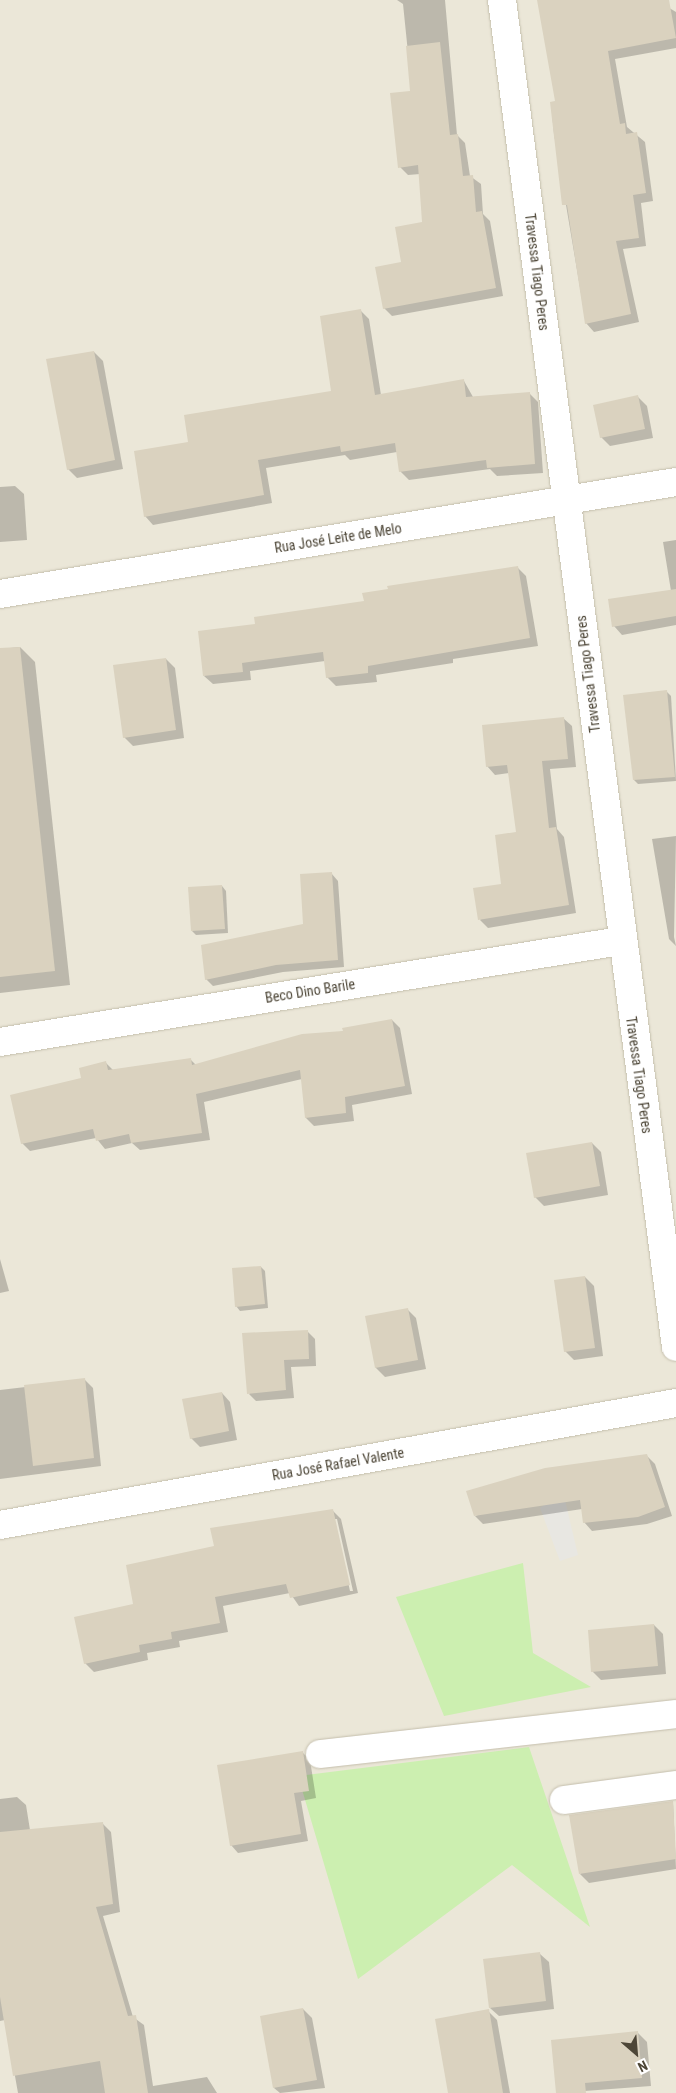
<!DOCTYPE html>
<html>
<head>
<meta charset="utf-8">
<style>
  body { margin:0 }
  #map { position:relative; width:676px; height:2093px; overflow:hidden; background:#f7f5eb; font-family:"Roboto Condensed",sans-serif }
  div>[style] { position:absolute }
  .residential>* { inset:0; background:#ebe7d8 }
  .green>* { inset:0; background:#ccefb0 }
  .parking>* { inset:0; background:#e8e7e2 }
  .shadow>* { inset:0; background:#0003 }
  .building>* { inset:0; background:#dad2bf }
  .roads { filter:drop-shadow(0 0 1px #c4beac) drop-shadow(0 0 1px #c4beac) }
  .street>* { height:28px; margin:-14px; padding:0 14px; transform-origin:14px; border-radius:14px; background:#fff }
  span { translate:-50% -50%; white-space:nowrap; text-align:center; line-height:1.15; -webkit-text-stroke:4.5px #fff; paint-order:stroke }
  .street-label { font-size:14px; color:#4d4637 }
  .north { position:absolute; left:611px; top:2028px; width:50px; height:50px; -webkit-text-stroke:4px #fff; paint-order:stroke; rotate:153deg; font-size:14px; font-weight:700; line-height:20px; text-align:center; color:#4d4637 }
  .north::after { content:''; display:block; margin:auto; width:18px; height:22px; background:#4d4637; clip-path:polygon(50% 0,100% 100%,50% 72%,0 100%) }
</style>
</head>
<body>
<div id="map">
  <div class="residential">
    <i style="clip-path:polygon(0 0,676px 0,676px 2093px,0 2093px)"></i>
  </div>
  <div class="green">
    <i style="clip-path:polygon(523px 1563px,533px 1653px,591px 1687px,444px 1716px,396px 1597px)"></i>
    <i style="clip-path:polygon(529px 1747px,590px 1927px,512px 1865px,358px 1979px,298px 1776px)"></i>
  </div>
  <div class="parking">
    <i style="clip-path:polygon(563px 1492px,578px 1555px,560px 1561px,540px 1508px)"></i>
  </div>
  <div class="shadow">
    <i style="clip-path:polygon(397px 0,445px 0,457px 135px,465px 143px,470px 176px,481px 184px,483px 214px,490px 221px,503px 296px,392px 316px,384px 308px,423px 223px,420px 174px,408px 175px,400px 167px,412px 92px,403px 4px)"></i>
    <i style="clip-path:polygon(541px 0,656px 0,676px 12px,676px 48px,615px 59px,627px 127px,645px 142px,653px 201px,641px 203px,646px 246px,623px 249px,639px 322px,594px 332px,586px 323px,554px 134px,551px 103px,556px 102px)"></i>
    <i style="clip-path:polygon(360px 310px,369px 319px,381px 395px,464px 381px,473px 397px,530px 394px,538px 402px,543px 473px,497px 476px,490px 469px,409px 480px,400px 471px,397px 452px,350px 460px,345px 455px,266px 468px,272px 503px,153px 525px,145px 516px,190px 443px,333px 392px)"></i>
    <i style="clip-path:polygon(94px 352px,103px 361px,123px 469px,77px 478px,68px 469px)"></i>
    <i style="clip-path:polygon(638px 397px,647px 406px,653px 438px,610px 446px,601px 437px)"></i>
    <i style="clip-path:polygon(15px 486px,24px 494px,27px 540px,0 542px,0 487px)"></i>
    <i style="clip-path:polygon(676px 540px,676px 625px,622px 635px,614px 626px,671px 591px,663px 542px)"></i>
    <i style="clip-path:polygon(517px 567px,526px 576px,538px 646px,453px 659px,453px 663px,376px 675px,377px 682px,336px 686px,327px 677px,325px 661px,250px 671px,251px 680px,213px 684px,204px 676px,256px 625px,365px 602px,389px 590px)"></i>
    <i style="clip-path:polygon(20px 647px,35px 662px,70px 985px,0 993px,0 649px)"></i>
    <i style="clip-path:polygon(166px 659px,175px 668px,184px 738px,133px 746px,124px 737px)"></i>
    <i style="clip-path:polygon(666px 691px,671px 696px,676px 781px,638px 784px,634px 780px)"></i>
    <i style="clip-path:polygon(563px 718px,572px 726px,576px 767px,550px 769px,557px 829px,564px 837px,576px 913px,488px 928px,480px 920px,502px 885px,517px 833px,509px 773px,495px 775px,487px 766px)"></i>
    <i style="clip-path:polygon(676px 836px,674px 937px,676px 946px,669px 939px,652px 839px)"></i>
    <i style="clip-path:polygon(331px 873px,338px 881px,344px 967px,283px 972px,213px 986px,206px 979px,304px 925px)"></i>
    <i style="clip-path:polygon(222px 886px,226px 891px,228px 933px,196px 935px,192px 931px)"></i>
    <i style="clip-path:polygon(392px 1020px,400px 1028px,412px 1094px,352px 1105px,354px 1121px,314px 1126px,306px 1118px,302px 1079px,204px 1102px,210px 1140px,140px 1150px,132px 1143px,105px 1149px,96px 1138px,30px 1151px,22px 1143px,83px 1079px,106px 1063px,113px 1070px,190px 1059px,196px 1065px)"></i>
    <i style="clip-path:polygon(592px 1143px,601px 1152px,608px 1195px,544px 1206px,535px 1197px)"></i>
    <i style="clip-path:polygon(0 1259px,9px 1291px,0 1293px)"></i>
    <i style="clip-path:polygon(261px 1267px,265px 1271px,268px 1308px,240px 1311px,236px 1306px)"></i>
    <i style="clip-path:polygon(585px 1277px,594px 1286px,603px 1356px,574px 1360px,565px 1351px)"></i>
    <i style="clip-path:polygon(407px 1309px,416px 1318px,426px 1369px,385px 1377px,376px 1368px,366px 1317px)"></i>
    <i style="clip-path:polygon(307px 1331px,315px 1339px,316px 1366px,291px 1367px,294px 1398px,256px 1401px,249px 1394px)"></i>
    <i style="clip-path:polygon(85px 1380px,93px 1388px,101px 1466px,0 1479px,0 1390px)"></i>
    <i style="clip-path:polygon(222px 1393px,230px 1402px,237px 1440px,200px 1447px,191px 1438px)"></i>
    <i style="clip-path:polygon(647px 1456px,655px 1464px,672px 1516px,647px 1524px,592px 1531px,584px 1522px,582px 1509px,483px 1524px,475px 1516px)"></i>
    <i style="clip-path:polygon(evenodd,333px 1511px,341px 1519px,358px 1593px,299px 1606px,290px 1593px,223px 1606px,228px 1632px,179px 1641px,180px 1647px,147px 1653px,148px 1660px,94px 1672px,85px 1663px,134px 1605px,215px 1547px,333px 1511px,334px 1519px,337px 1519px,353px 1591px,350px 1591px,334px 1519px)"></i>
    <i style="clip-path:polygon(654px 1625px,663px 1634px,666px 1674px,601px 1680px,592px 1671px)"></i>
    <i style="clip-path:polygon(302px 1752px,310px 1760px,316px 1798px,301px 1801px,308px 1841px,238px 1853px,231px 1845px)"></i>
    <i style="clip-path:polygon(17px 1797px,26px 1805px,30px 1830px,102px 1823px,111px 1832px,120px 1912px,103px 1916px,133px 2017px,144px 2025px,153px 2086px,207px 2077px,217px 2093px,18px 2093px,5px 2020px,0 2021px,0 1799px)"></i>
    <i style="clip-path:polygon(673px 1802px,676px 1869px,589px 1883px,580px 1874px)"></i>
    <i style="clip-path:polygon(540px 1954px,549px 1962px,554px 2009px,499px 2016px,490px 2008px)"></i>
    <i style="clip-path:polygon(303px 2009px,312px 2018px,325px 2088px,280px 2093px,274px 2088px)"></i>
    <i style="clip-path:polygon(488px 2011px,497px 2020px,510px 2093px,449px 2093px)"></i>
    <i style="clip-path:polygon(638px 2033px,647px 2042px,651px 2086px,558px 2093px)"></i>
  </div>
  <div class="building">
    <i style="clip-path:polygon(537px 0,669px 0,676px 38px,608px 51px,620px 124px,625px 123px,626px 134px,637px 132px,646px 193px,633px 195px,639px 238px,616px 241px,631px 314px,585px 324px,567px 205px,562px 205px,550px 102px,555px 101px)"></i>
    <i style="clip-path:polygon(440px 42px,450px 135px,458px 134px,463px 176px,473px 175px,476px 212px,482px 211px,496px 288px,383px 309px,375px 267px,401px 262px,395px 227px,422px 222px,418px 165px,398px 168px,390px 93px,410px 91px,406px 46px)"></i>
    <i style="clip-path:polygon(361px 309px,375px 395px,464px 379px,466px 397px,530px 392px,535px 464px,487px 468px,486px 460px,399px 472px,395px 443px,341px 452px,340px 446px,258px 460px,264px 495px,144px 517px,134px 451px,188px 442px,184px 415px,331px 391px,320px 316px)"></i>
    <i style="clip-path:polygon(94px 351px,115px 460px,67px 470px,46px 359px)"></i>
    <i style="clip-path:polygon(638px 395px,645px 429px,600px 438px,593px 405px)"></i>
    <i style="clip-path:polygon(518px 566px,530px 638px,368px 666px,368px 673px,326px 678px,323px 652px,242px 663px,243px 672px,203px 676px,198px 631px,255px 624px,254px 617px,364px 601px,362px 593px,388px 589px,387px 586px)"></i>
    <i style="clip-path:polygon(676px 589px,676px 616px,612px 627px,608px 599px)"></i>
    <i style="clip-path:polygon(20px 647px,55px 971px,0 977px,0 648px)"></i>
    <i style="clip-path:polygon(166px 658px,176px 730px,123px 738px,113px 665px)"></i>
    <i style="clip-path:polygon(667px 690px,675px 777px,633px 780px,623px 695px)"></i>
    <i style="clip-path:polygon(564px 717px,568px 759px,542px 761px,549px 828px,556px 827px,569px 905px,478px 920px,473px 888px,501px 884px,495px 835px,516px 832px,507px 765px,486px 767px,482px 725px)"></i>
    <i style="clip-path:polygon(332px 872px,338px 960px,276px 965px,205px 980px,201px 945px,303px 924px,300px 874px)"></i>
    <i style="clip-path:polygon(222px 885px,225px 929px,191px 931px,188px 887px)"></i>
    <i style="clip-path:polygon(392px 1019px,405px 1086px,345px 1097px,346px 1113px,305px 1118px,300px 1070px,196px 1094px,202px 1133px,131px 1143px,129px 1134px,96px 1141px,93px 1129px,21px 1144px,10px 1095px,81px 1078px,79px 1068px,106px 1061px,108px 1070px,191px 1058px,192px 1065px,302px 1034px,343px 1031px,342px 1028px)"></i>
    <i style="clip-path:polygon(592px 1142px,600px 1186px,534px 1198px,526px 1153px)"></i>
    <i style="clip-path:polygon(261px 1266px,265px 1304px,235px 1307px,232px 1268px)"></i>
    <i style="clip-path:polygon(585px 1276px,595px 1348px,564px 1352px,554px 1280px)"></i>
    <i style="clip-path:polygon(408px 1308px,418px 1360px,375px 1368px,365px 1316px)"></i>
    <i style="clip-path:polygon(308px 1330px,309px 1359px,284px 1360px,286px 1390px,247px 1394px,242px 1333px)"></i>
    <i style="clip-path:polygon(85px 1378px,94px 1458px,33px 1466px,24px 1385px)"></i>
    <i style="clip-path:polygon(222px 1392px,229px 1431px,190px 1439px,182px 1399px)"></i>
    <i style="clip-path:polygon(647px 1454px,665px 1507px,638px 1517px,583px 1523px,580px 1500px,474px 1516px,466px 1491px,545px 1468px)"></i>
    <i style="clip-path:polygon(333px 1509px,350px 1585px,290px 1598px,286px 1584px,215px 1597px,220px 1623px,171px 1632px,172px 1639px,139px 1645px,140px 1652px,84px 1664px,74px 1617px,133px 1604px,126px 1565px,214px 1546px,210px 1528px)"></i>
    <i style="clip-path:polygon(654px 1624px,658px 1666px,591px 1672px,588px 1630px)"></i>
    <i style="clip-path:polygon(303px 1751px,309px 1791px,294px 1793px,301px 1834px,230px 1846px,217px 1765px)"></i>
    <i style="clip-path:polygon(673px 1801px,676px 1859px,579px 1874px,569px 1815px)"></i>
    <i style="clip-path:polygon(103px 1822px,113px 1904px,96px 1907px,128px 2016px,136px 2015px,148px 2093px,105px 2093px,100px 2061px,13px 2076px,0 1997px,0 1832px)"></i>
    <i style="clip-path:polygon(540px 1952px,546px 2001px,489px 2008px,483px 1959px)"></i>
    <i style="clip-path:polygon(303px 2008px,317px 2080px,273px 2088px,260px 2016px)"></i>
    <i style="clip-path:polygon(489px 2009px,503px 2093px,448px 2093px,435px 2019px)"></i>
    <i style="clip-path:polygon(638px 2031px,642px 2078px,585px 2083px,586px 2093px,556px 2093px,551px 2040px)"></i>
  </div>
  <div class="roads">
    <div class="street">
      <i style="left:502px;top:0;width:1358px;rotate:82.64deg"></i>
      <i style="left:0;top:594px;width:685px;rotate:-9.41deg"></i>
      <i style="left:0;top:1042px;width:628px;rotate:-9.25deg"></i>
      <i style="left:0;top:1525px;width:687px;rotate:-10.23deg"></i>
      <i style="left:320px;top:1754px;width:358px;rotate:-6.4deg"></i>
      <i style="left:564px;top:1800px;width:113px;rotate:-7.6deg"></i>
    </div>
  </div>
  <div class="street-label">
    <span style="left:537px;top:272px;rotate:83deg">Travessa Tiago Peres</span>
    <span style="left:338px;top:538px;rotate:-9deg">Rua José Leite de Melo</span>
    <span style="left:588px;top:674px;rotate:-97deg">Travessa Tiago Peres</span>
    <span style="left:310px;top:991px;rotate:-9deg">Beco Dino Barile</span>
    <span style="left:639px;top:1075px;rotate:82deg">Travessa Tiago Peres</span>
    <span style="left:338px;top:1464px;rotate:-10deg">Rua José Rafael Valente</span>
  </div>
  <div class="north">N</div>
</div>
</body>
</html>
